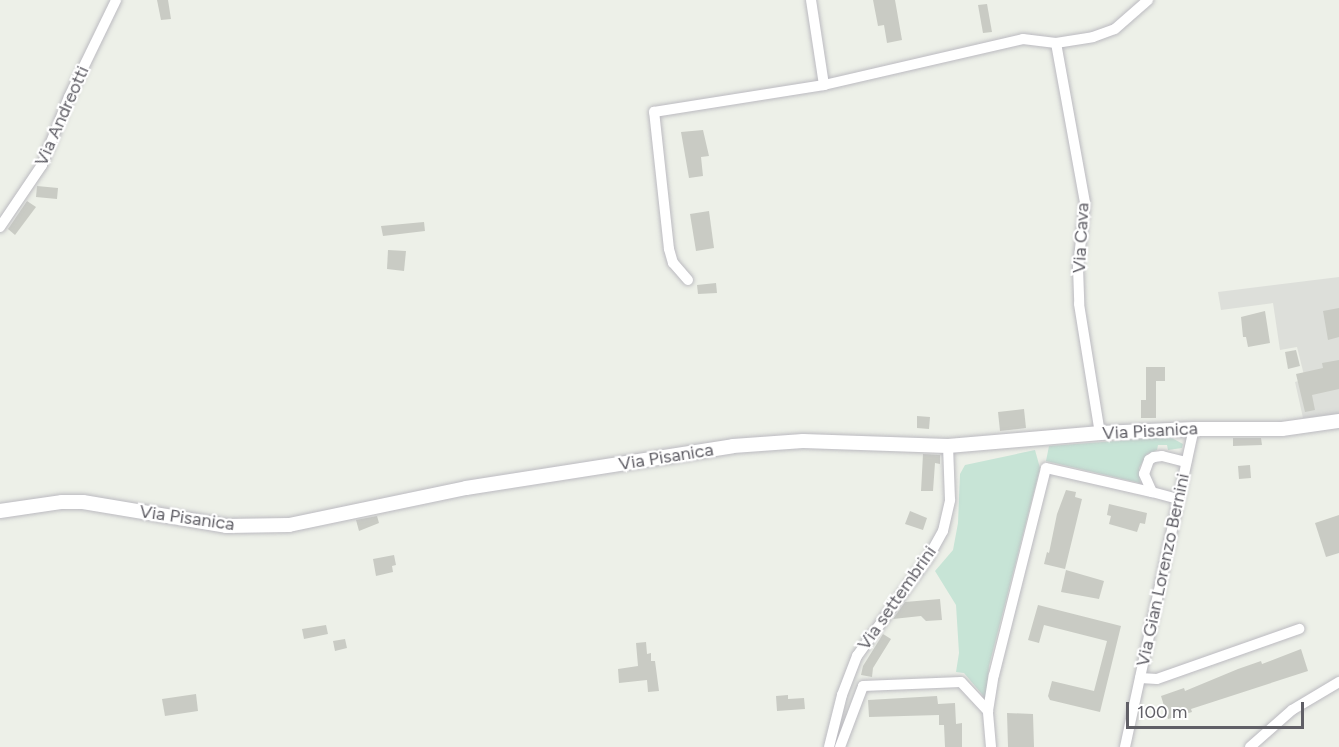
<!DOCTYPE html>
<html>
<head>
<meta charset="utf-8">
<style>
  body { margin:0 }
  #map { position:relative; width:1339px; height:747px; overflow:hidden; background:#edf0e8; font-family:Figtree,sans-serif }
  div>[style] { position:absolute }
  .industrial>* { inset:0; background:#dddfda }
  .green>* { inset:0; background:#c7e4d6 }
  .building>* { inset:0; background:#c9cbc4 }
  .roads { filter:drop-shadow(0 0 2px #bbbac0) drop-shadow(0 0 2px #bbbac0) }
  .minor>* { height:10px; margin:-5px; padding:0 5px; transform-origin:5px; border-radius:5px; background:#fff }
  .tertiary>* { height:14px; margin:-7px; padding:0 7px; transform-origin:7px; border-radius:7px; background:#fff }
  span { translate:-50% -50%; white-space:nowrap; text-align:center; line-height:1.15; -webkit-text-stroke:4.5px #fff; paint-order:stroke }
  .street-label { font-size:18px; color:#605f66 }
  .scale { position:absolute; left:1126px; top:702px; width:178px; height:27px; box-sizing:border-box; border:3px solid #605f66; border-top:0; padding-left:8px; font-size:18px; line-height:21px; white-space:nowrap; color:#605f66; -webkit-text-stroke:4px #fff; paint-order:stroke }
</style>
</head>
<body>
<div id="map">
  <div class="industrial">
    <i style="clip-path:polygon(1339px 277px,1339px 414px,1303px 418px,1295px 382px,1305px 379px,1297px 347px,1280px 350px,1273px 303px,1221px 310px,1218px 292px)"></i>
  </div>
  <div class="green">
    <i style="clip-path:polygon(1170px 437px,1183px 444px,1182px 448px,1168px 450px,1167px 445px,1158px 445px,1157px 450px,1147px 454px,1139px 468px,1140px 483px,1046px 461px,1049px 446px)"></i>
    <i style="clip-path:polygon(1035px 450px,1040px 468px,989px 666px,986px 699px,964px 673px,956px 672px,959px 653px,956px 605px,935px 571px,953px 550px,958px 523px,960px 474px,965px 465px)"></i>
  </div>
  <div class="building">
    <i style="clip-path:polygon(157px 0,168px 0,171px 19px,161px 20px)"></i>
    <i style="clip-path:polygon(873px 0,895px 0,902px 40px,887px 43px,884px 25px,878px 26px)"></i>
    <i style="clip-path:polygon(987px 4px,992px 32px,983px 33px,978px 5px)"></i>
    <i style="clip-path:polygon(703px 130px,709px 156px,701px 157px,703px 176px,689px 178px,681px 132px)"></i>
    <i style="clip-path:polygon(37px 186px,58px 188px,57px 199px,36px 197px)"></i>
    <i style="clip-path:polygon(27px 201px,36px 207px,15px 235px,8px 229px)"></i>
    <i style="clip-path:polygon(709px 211px,714px 248px,696px 251px,690px 214px)"></i>
    <i style="clip-path:polygon(424px 222px,425px 231px,383px 236px,381px 226px)"></i>
    <i style="clip-path:polygon(388px 250px,406px 251px,404px 271px,387px 269px)"></i>
    <i style="clip-path:polygon(716px 283px,717px 293px,698px 294px,697px 285px)"></i>
    <i style="clip-path:polygon(1339px 308px,1339px 337px,1328px 340px,1323px 311px)"></i>
    <i style="clip-path:polygon(1265px 311px,1270px 343px,1248px 347px,1246px 337px,1243px 337px,1241px 317px)"></i>
    <i style="clip-path:polygon(1296px 350px,1300px 366px,1288px 369px,1285px 352px)"></i>
    <i style="clip-path:polygon(1339px 360px,1339px 389px,1312px 395px,1315px 410px,1305px 412px,1296px 374px,1323px 368px,1322px 363px)"></i>
    <i style="clip-path:polygon(1146px 367px,1165px 367px,1165px 381px,1156px 381px,1156px 418px,1141px 418px,1141px 400px,1146px 400px)"></i>
    <i style="clip-path:polygon(1024px 409px,1026px 428px,1000px 431px,998px 412px)"></i>
    <i style="clip-path:polygon(917px 416px,930px 417px,929px 429px,917px 428px)"></i>
    <i style="clip-path:polygon(1233px 438px,1261px 438px,1262px 445px,1233px 446px)"></i>
    <i style="clip-path:polygon(923px 454px,940px 455px,940px 464px,935px 463px,933px 491px,921px 491px)"></i>
    <i style="clip-path:polygon(1250px 465px,1251px 478px,1239px 479px,1238px 466px)"></i>
    <i style="clip-path:polygon(1066px 490px,1076px 492px,1075px 497px,1082px 499px,1065px 569px,1044px 564px,1047px 552px,1049px 553px,1057px 514px)"></i>
    <i style="clip-path:polygon(1109px 504px,1147px 513px,1145px 524px,1140px 523px,1137px 532px,1109px 524px,1111px 516px,1107px 515px)"></i>
    <i style="clip-path:polygon(910px 511px,927px 518px,923px 530px,905px 524px)"></i>
    <i style="clip-path:polygon(1339px 515px,1339px 553px,1326px 557px,1315px 523px)"></i>
    <i style="clip-path:polygon(377px 516px,379px 523px,359px 531px,356px 520px)"></i>
    <i style="clip-path:polygon(394px 555px,396px 565px,392px 566px,393px 572px,376px 576px,373px 559px)"></i>
    <i style="clip-path:polygon(1066px 570px,1104px 581px,1099px 599px,1061px 592px)"></i>
    <i style="clip-path:polygon(940px 599px,942px 620px,926px 621px,921px 616px,893px 619px,905px 602px)"></i>
    <i style="clip-path:polygon(1038px 605px,1121px 626px,1100px 712px,1050px 700px,1048px 696px,1052px 681px,1094px 691px,1107px 641px,1044px 625px,1039px 643px,1028px 640px)"></i>
    <i style="clip-path:polygon(326px 625px,328px 634px,304px 639px,302px 629px)"></i>
    <i style="clip-path:polygon(883px 634px,891px 639px,873px 668px,872px 677px,861px 675px,863px 666px)"></i>
    <i style="clip-path:polygon(345px 639px,347px 648px,335px 651px,333px 641px)"></i>
    <i style="clip-path:polygon(646px 642px,647px 654px,651px 653px,651px 661px,655px 661px,659px 691px,648px 692px,647px 680px,619px 683px,618px 669px,638px 666px,636px 643px)"></i>
    <i style="clip-path:polygon(1301px 649px,1308px 671px,1191px 709px,1192px 712px,1168px 719px,1161px 696px,1184px 688px,1185px 691px,1238px 669px,1261px 661px,1262px 664px)"></i>
    <i style="clip-path:polygon(196px 694px,198px 711px,165px 716px,162px 699px)"></i>
    <i style="clip-path:polygon(788px 695px,788px 699px,804px 698px,805px 709px,777px 711px,776px 696px)"></i>
    <i style="clip-path:polygon(937px 696px,938px 704px,955px 703px,956px 724px,962px 723px,962px 747px,945px 747px,944px 725px,939px 725px,939px 715px,869px 717px,868px 700px)"></i>
    <i style="clip-path:polygon(1007px 713px,1033px 714px,1034px 747px,1008px 747px)"></i>
  </div>
  <div class="roads">
    <div class="minor">
      <i style="left:1056px;top:43px;width:163px;rotate:79.7deg"></i>
      <i style="left:1085px;top:203px;width:64px;rotate:96.2deg"></i>
      <i style="left:1078px;top:267px;width:37px;rotate:88deg"></i>
      <i style="left:1079px;top:304px;width:131px;rotate:80.8deg"></i>
      <i style="left:824px;top:85px;width:204px;rotate:-13deg"></i>
      <i style="left:1023px;top:39px;width:33px;rotate:7deg"></i>
      <i style="left:1056px;top:43px;width:37px;rotate:-9deg"></i>
      <i style="left:1093px;top:37px;width:23px;rotate:-20deg"></i>
      <i style="left:1115px;top:29px;width:44px;rotate:-41.3deg"></i>
      <i style="left:0;top:227px;width:75px;rotate:-55.9deg"></i>
      <i style="left:42px;top:165px;width:73px;rotate:-68.3deg"></i>
      <i style="left:69px;top:97px;width:108px;rotate:-64.1deg"></i>
      <i style="left:688px;top:280px;width:23px;rotate:-131deg"></i>
      <i style="left:673px;top:263px;width:15px;rotate:-106deg"></i>
      <i style="left:669px;top:249px;width:138px;rotate:-96.2deg"></i>
      <i style="left:654px;top:112px;width:172px;rotate:-9deg"></i>
      <i style="left:824px;top:85px;width:86px;rotate:-98.7deg"></i>
      <i style="left:1178px;top:499px;width:27px;rotate:-165deg"></i>
      <i style="left:1152px;top:492px;width:20px;rotate:-114deg"></i>
      <i style="left:1144px;top:474px;width:15px;rotate:-70deg"></i>
      <i style="left:1149px;top:460px;width:6px;rotate:-31deg"></i>
      <i style="left:1154px;top:457px;width:8px;rotate:-7deg"></i>
      <i style="left:1162px;top:456px;width:25px;rotate:14deg"></i>
      <i style="left:1140px;top:678px;width:17px;rotate:3deg"></i>
      <i style="left:1157px;top:679px;width:151px;rotate:-19.4deg"></i>
      <i style="left:829px;top:747px;width:54px;rotate:-76deg"></i>
      <i style="left:842px;top:695px;width:42px;rotate:-69deg"></i>
      <i style="left:857px;top:656px;width:121px;rotate:-54.1deg"></i>
      <i style="left:928px;top:558px;width:31px;rotate:-61deg"></i>
      <i style="left:943px;top:531px;width:32px;rotate:-77deg"></i>
      <i style="left:950px;top:500px;width:54px;rotate:-92.1deg"></i>
      <i style="left:840px;top:747px;width:65px;rotate:-69.3deg"></i>
      <i style="left:863px;top:686px;width:98px;rotate:-2.3deg"></i>
      <i style="left:961px;top:682px;width:40px;rotate:47deg"></i>
      <i style="left:991px;top:747px;width:36px;rotate:-95deg"></i>
      <i style="left:988px;top:711px;width:36px;rotate:-81deg"></i>
      <i style="left:994px;top:675px;width:213px;rotate:-75.9deg"></i>
      <i style="left:1046px;top:468px;width:109px;rotate:12.8deg"></i>
      <i style="left:1125px;top:747px;width:325px;rotate:-77.8deg"></i>
      <i style="left:1250px;top:747px;width:56px;rotate:-41.4deg"></i>
      <i style="left:1292px;top:710px;width:55px;rotate:-30.8deg"></i>
    </div>
    <div class="tertiary">
      <i style="left:0;top:511px;width:63px;rotate:-8.3deg"></i>
      <i style="left:62px;top:502px;width:21px"></i>
      <i style="left:83px;top:502px;width:145px;rotate:9.5deg"></i>
      <i style="left:226px;top:526px;width:63px;rotate:-0.9deg"></i>
      <i style="left:289px;top:525px;width:181px;rotate:-11.8deg"></i>
      <i style="left:466px;top:488px;width:270px;rotate:-8.9deg"></i>
      <i style="left:733px;top:446px;width:70px;rotate:-4.1deg"></i>
      <i style="left:803px;top:441px;width:145px;rotate:2deg"></i>
      <i style="left:948px;top:446px;width:153px;rotate:-4.9deg"></i>
      <i style="left:1100px;top:433px;width:94px;rotate:-2.4deg"></i>
      <i style="left:1194px;top:429px;width:88px"></i>
      <i style="left:1282px;top:429px;width:58px;rotate:-8deg"></i>
    </div>
  </div>
  <div class="street-label">
    <span style="left:62px;top:116px;rotate:-66deg">Via Andreotti</span>
    <span style="left:1081px;top:238px;rotate:-87deg">Via Cava</span>
    <span style="left:1150px;top:431px;rotate:-3deg">Via Pisanica</span>
    <span style="left:666px;top:457px;rotate:-9deg">Via Pisanica</span>
    <span style="left:187px;top:518px;rotate:8deg">Via Pisanica</span>
    <span style="left:1163px;top:570px;rotate:-78deg">Via Gian Lorenzo Bernini</span>
    <span style="left:897px;top:598px;rotate:-55deg">Via settembrini</span>
  </div>
  <div class="scale">100 m</div>
</div>
</body>
</html>
